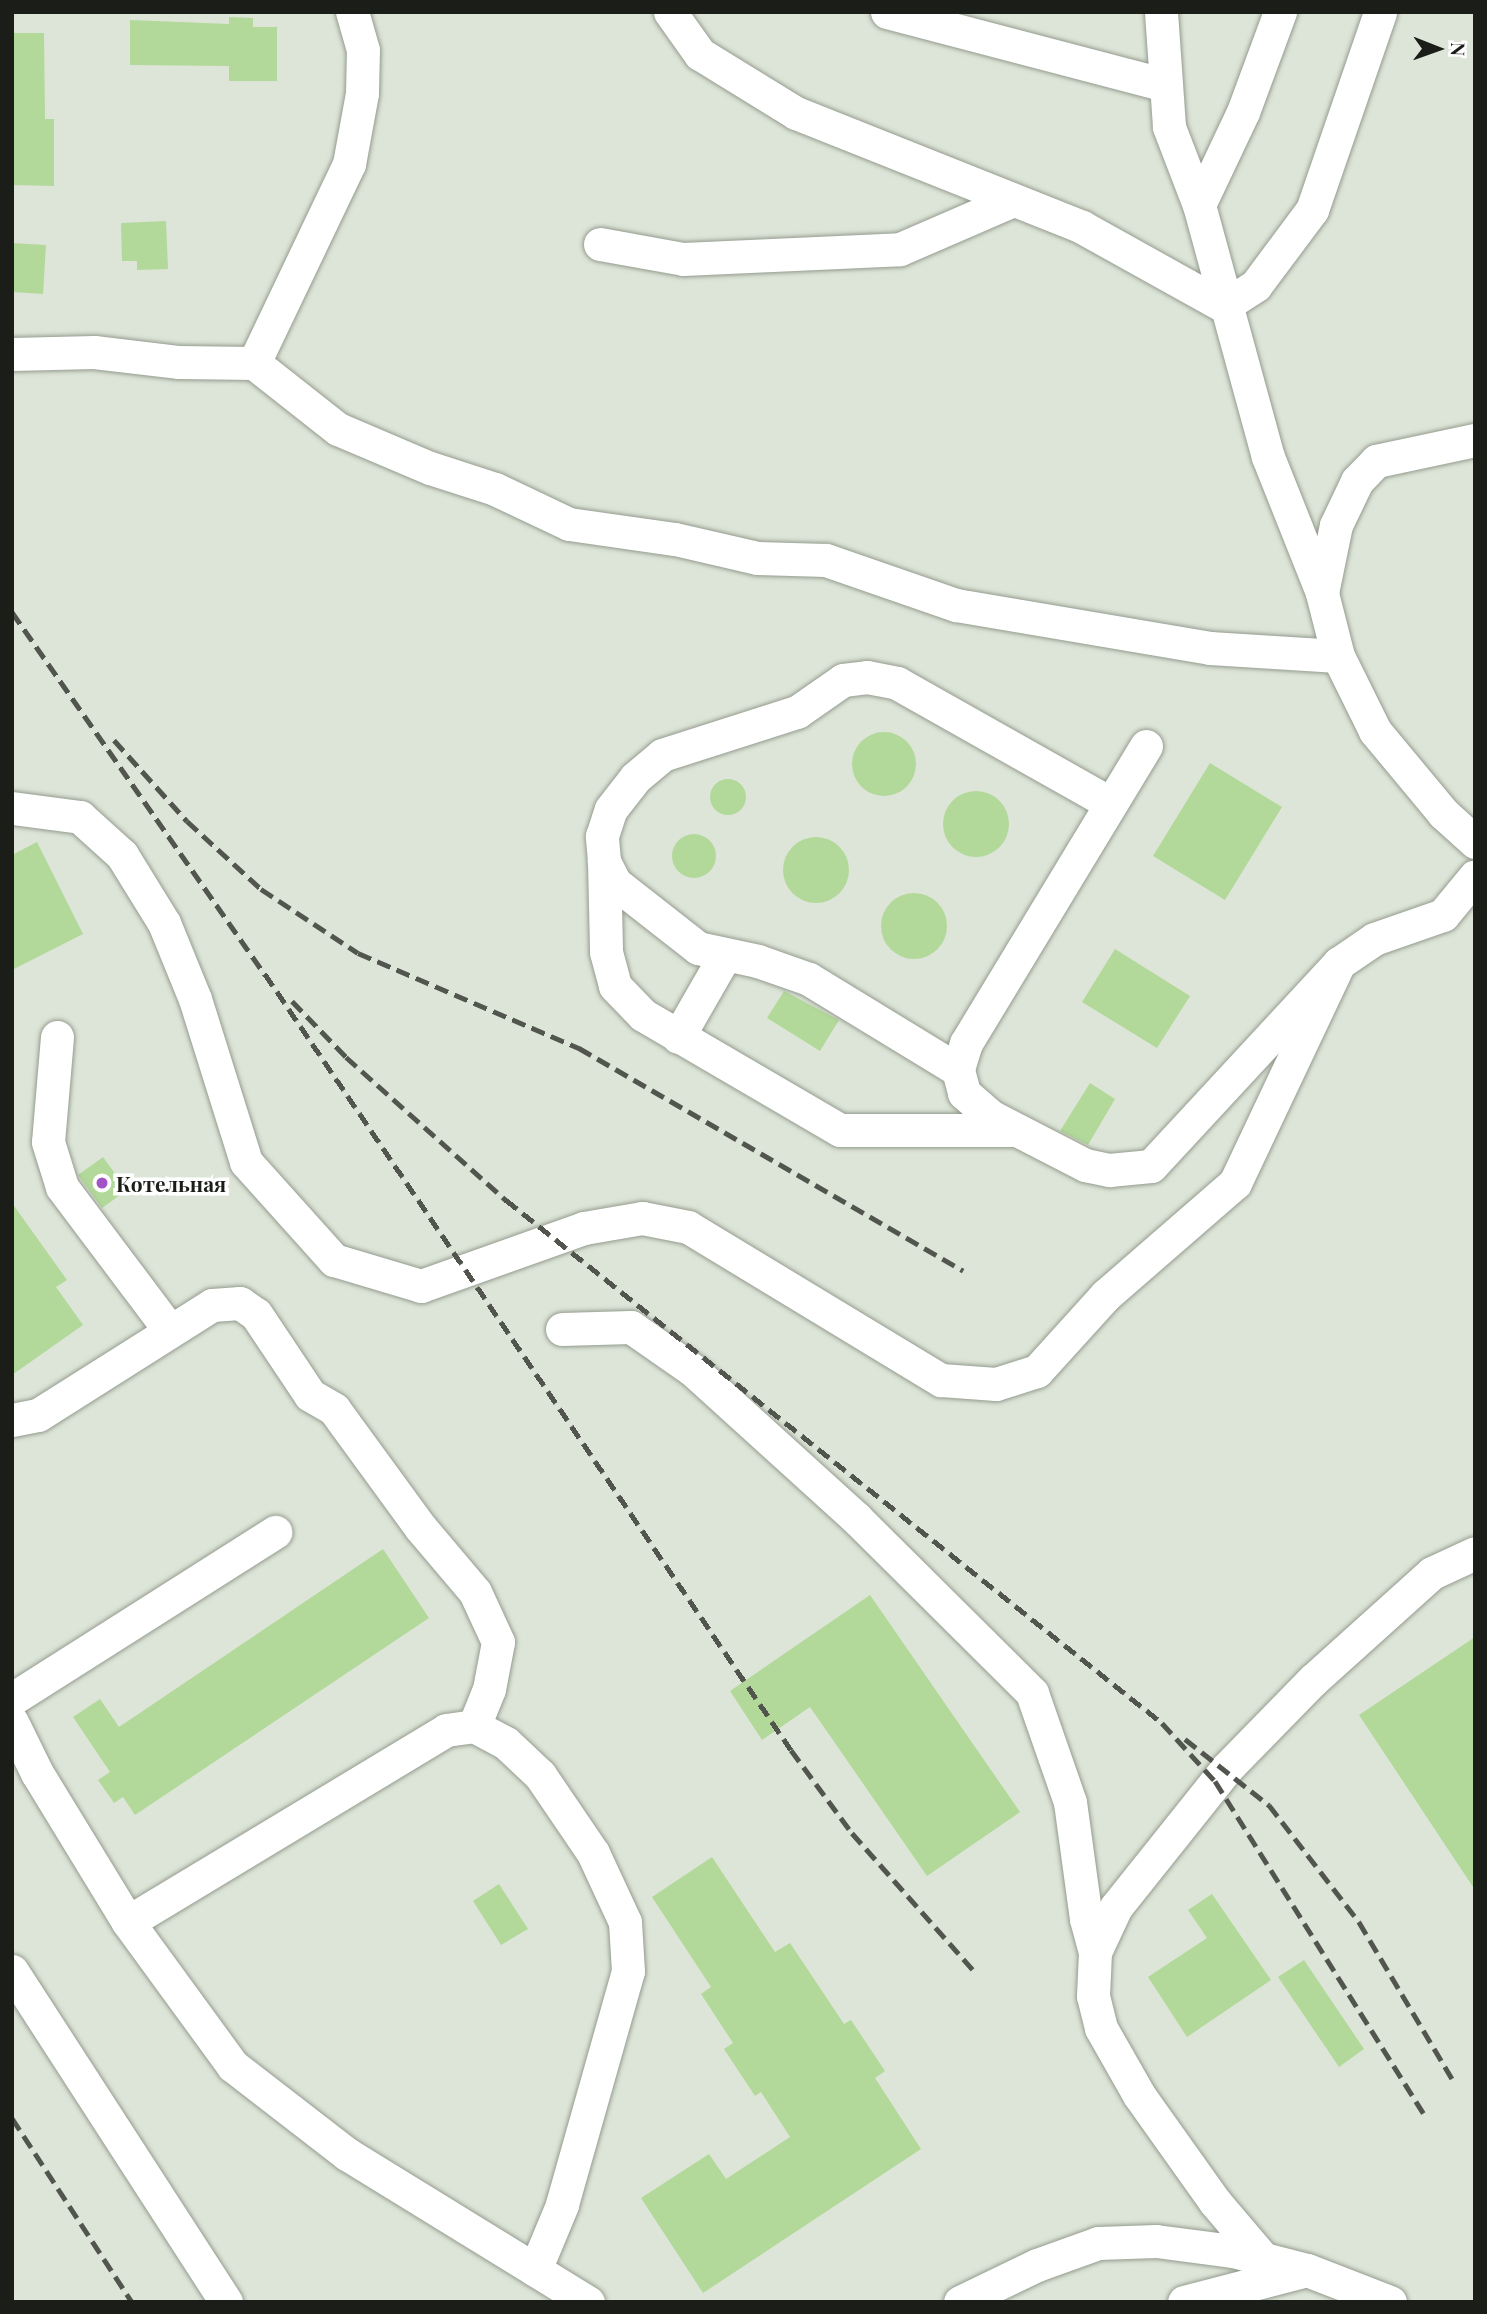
<!DOCTYPE html>
<html>
<head>
<meta charset="utf-8">
<style>
  body { margin:0 }
  #map { position:relative; width:1487px; height:2314px; overflow:hidden; background:#dde5d8; font-family:"Playfair Display",serif }
  div>[style] { position:absolute }
  .building>* { inset:0; background:#b2d999 }
  .round { border-radius:50% }
  .roads { filter:drop-shadow(0 0 2px #949c8f) drop-shadow(0 0 2px #949c8f) }
  .minor>* { height:33px; margin:-16.5px; padding:0 16.5px; transform-origin:16.5px; border-radius:16.5px; background:#fff }
  .rail>* { height:5px; margin-top:-2.5px; transform-origin:0; background:repeating-linear-gradient(90deg,#51554e 0 14px,transparent 0 21px) }
  .dots>* { width:19px; height:19px; translate:-50% -50%; box-sizing:border-box; border:4px solid #fff; border-radius:50% }
  span { translate:-50% -50%; white-space:nowrap; text-align:center; line-height:1.15; -webkit-text-stroke:7px #fff; paint-order:stroke }
  .poi-label { font-size:21px; color:#1a1d18; font-weight:700 }
  .left { translate:0 -50%; text-align:left }
  .frame { position:absolute; inset:0; border:14px solid #1a1d18; pointer-events:none }
  .north { position:absolute; left:1403px; top:14px; width:70px; height:70px; -webkit-text-stroke:5px #fff; paint-order:stroke; rotate:91deg; font-size:19px; font-weight:700; line-height:28px; text-align:center; color:#1a1d18 }
  .north::after { content:''; display:block; margin:auto; width:24px; height:32px; background:#1a1d18; clip-path:polygon(50% 0,100% 100%,50% 72%,0 100%) }
</style>
</head>
<body>
<div id="map">
  <div class="building">
    <i style="clip-path:polygon(229px 17px,253px 18px,253px 27px,277px 27px,277px 81px,229px 81px,229px 66px,130px 65px,130px 20px,229px 24px)"></i>
    <i style="clip-path:polygon(12px 33px,44px 33px,45px 119px,54px 119px,54px 186px,12px 185px)"></i>
    <i style="clip-path:polygon(166px 221px,168px 269px,137px 270px,137px 261px,122px 261px,121px 223px)"></i>
    <i style="clip-path:polygon(12px 243px,46px 245px,43px 294px,12px 292px)"></i>
    <i class="round" style="left:852px;top:732px;width:64px;height:64px"></i>
    <i style="clip-path:polygon(1210px 763px,1282px 807px,1225px 900px,1153px 856px)"></i>
    <i class="round" style="left:710px;top:779px;width:36px;height:36px"></i>
    <i class="round" style="left:943px;top:791px;width:66px;height:66px"></i>
    <i class="round" style="left:672px;top:834px;width:44px;height:44px"></i>
    <i class="round" style="left:783px;top:837px;width:66px;height:66px"></i>
    <i style="clip-path:polygon(37px 842px,83px 934px,12px 970px,12px 855px)"></i>
    <i class="round" style="left:881px;top:893px;width:66px;height:66px"></i>
    <i style="clip-path:polygon(1115px 949px,1190px 996px,1157px 1048px,1082px 1002px)"></i>
    <i style="clip-path:polygon(784px 991px,839px 1020px,820px 1051px,767px 1018px)"></i>
    <i style="clip-path:polygon(1090px 1083px,1115px 1099px,1088px 1145px,1060px 1131px)"></i>
    <i style="clip-path:polygon(103px 1157px,127px 1190px,102px 1208px,78px 1175px)"></i>
    <i style="clip-path:polygon(12px 1203px,67px 1280px,56px 1287px,83px 1325px,12px 1375px)"></i>
    <i style="clip-path:polygon(383px 1549px,429px 1618px,135px 1815px,123px 1797px,114px 1803px,98px 1780px,110px 1772px,73px 1717px,100px 1699px,119px 1727px)"></i>
    <i style="clip-path:polygon(870px 1595px,1020px 1812px,927px 1876px,810px 1707px,762px 1740px,730px 1691px)"></i>
    <i style="clip-path:polygon(1475px 1637px,1475px 1890px,1359px 1715px)"></i>
    <i style="clip-path:polygon(712px 1857px,775px 1952px,790px 1943px,844px 2024px,851px 2020px,885px 2071px,875px 2078px,921px 2149px,703px 2293px,641px 2198px,709px 2154px,726px 2179px,790px 2137px,761px 2092px,755px 2096px,724px 2049px,733px 2043px,701px 1994px,711px 1987px,652px 1897px)"></i>
    <i style="clip-path:polygon(499px 1884px,528px 1929px,501px 1945px,473px 1901px)"></i>
    <i style="clip-path:polygon(1212px 1894px,1271px 1980px,1187px 2037px,1148px 1977px,1207px 1938px,1188px 1910px)"></i>
    <i style="clip-path:polygon(1304px 1960px,1364px 2049px,1339px 2067px,1278px 1977px)"></i>
  </div>
  <div class="roads">
    <div class="minor">
      <i style="left:670px;top:12px;width:52px;rotate:54.5deg"></i>
      <i style="left:700px;top:54px;width:113px;rotate:31.6deg"></i>
      <i style="left:796px;top:113px;width:308px;rotate:21.7deg"></i>
      <i style="left:1082px;top:227px;width:162px;rotate:29.1deg"></i>
      <i style="left:887px;top:12px;width:288px;rotate:14.7deg"></i>
      <i style="left:1161px;top:12px;width:115px;rotate:86deg"></i>
      <i style="left:1169px;top:127px;width:84px;rotate:69deg"></i>
      <i style="left:1199px;top:205px;width:261px;rotate:74.7deg"></i>
      <i style="left:1268px;top:457px;width:146px;rotate:68.3deg"></i>
      <i style="left:1199px;top:205px;width:103px;rotate:-64.7deg"></i>
      <i style="left:1243px;top:112px;width:107px;rotate:-69.7deg"></i>
      <i style="left:600px;top:244px;width:84px;rotate:10.2deg"></i>
      <i style="left:683px;top:259px;width:217px;rotate:-2.6deg"></i>
      <i style="left:900px;top:249px;width:123px;rotate:-23.4deg"></i>
      <i style="left:1224px;top:306px;width:38px;rotate:-33deg"></i>
      <i style="left:1256px;top:285px;width:94px;rotate:-53.3deg"></i>
      <i style="left:1312px;top:210px;width:209px;rotate:-71deg"></i>
      <i style="left:12px;top:354px;width:82px;rotate:-1.4deg"></i>
      <i style="left:94px;top:352px;width:86px;rotate:6.7deg"></i>
      <i style="left:179px;top:362px;width:75px;rotate:0.8deg"></i>
      <i style="left:254px;top:363px;width:107px;rotate:38.2deg"></i>
      <i style="left:338px;top:429px;width:100px;rotate:23deg"></i>
      <i style="left:430px;top:468px;width:68px;rotate:17.9deg"></i>
      <i style="left:495px;top:489px;width:82px;rotate:25.3deg"></i>
      <i style="left:569px;top:524px;width:107px;rotate:8.1deg"></i>
      <i style="left:675px;top:539px;width:84px;rotate:13deg"></i>
      <i style="left:757px;top:558px;width:69px;rotate:1.7deg"></i>
      <i style="left:826px;top:560px;width:138px;rotate:19.1deg"></i>
      <i style="left:956px;top:605px;width:258px;rotate:9.6deg"></i>
      <i style="left:1210px;top:648px;width:128px;rotate:3.6deg"></i>
      <i style="left:1338px;top:656px;width:84px;rotate:63.7deg"></i>
      <i style="left:1375px;top:731px;width:107px;rotate:50.3deg"></i>
      <i style="left:1443px;top:813px;width:43px;rotate:42.2deg"></i>
      <i style="left:254px;top:363px;width:221px;rotate:-64.5deg"></i>
      <i style="left:349px;top:164px;width:72px;rotate:-79.6deg"></i>
      <i style="left:362px;top:93px;width:43px;rotate:-88.7deg"></i>
      <i style="left:363px;top:50px;width:40px;rotate:-106deg"></i>
      <i style="left:1338px;top:656px;width:65px;rotate:-104.3deg"></i>
      <i style="left:1322px;top:593px;width:69px;rotate:-78.4deg"></i>
      <i style="left:1336px;top:525px;width:49px;rotate:-64.5deg"></i>
      <i style="left:1357px;top:481px;width:28px;rotate:-46deg"></i>
      <i style="left:1376px;top:461px;width:101px;rotate:-12deg"></i>
      <i style="left:1146px;top:746px;width:347px;rotate:121.2deg"></i>
      <i style="left:966px;top:1043px;width:28px;rotate:107deg"></i>
      <i style="left:958px;top:1070px;width:24px;rotate:75deg"></i>
      <i style="left:964px;top:1093px;width:37px;rotate:41deg"></i>
      <i style="left:992px;top:1117px;width:105px;rotate:27.3deg"></i>
      <i style="left:1085px;top:1165px;width:25px;rotate:12deg"></i>
      <i style="left:1109px;top:1170px;width:42px;rotate:-5.4deg"></i>
      <i style="left:1151px;top:1166px;width:277px;rotate:-47.2deg"></i>
      <i style="left:1339px;top:963px;width:42px;rotate:-34.4deg"></i>
      <i style="left:1374px;top:939px;width:73px;rotate:-19.2deg"></i>
      <i style="left:1443px;top:915px;width:50px;rotate:-50.6deg"></i>
      <i style="left:12px;top:808px;width:69px;rotate:7.5deg"></i>
      <i style="left:80px;top:817px;width:57px;rotate:42.1deg"></i>
      <i style="left:122px;top:855px;width:80px;rotate:58.3deg"></i>
      <i style="left:164px;top:923px;width:82px;rotate:67.8deg"></i>
      <i style="left:195px;top:999px;width:171px;rotate:72.6deg"></i>
      <i style="left:246px;top:1162px;width:132px;rotate:48.1deg"></i>
      <i style="left:334px;top:1260px;width:91px;rotate:16.6deg"></i>
      <i style="left:421px;top:1286px;width:173px;rotate:-19.6deg"></i>
      <i style="left:584px;top:1228px;width:59px;rotate:-9.8deg"></i>
      <i style="left:642px;top:1218px;width:47px;rotate:11.1deg"></i>
      <i style="left:688px;top:1227px;width:296px;rotate:31.2deg"></i>
      <i style="left:941px;top:1380px;width:55px;rotate:4.2deg"></i>
      <i style="left:996px;top:1384px;width:43px;rotate:-17.6deg"></i>
      <i style="left:1037px;top:1371px;width:103px;rotate:-47.8deg"></i>
      <i style="left:1106px;top:1295px;width:171px;rotate:-41deg"></i>
      <i style="left:1235px;top:1183px;width:243px;rotate:-64.7deg"></i>
      <i style="left:604px;top:861px;width:91px;rotate:88.7deg"></i>
      <i style="left:606px;top:952px;width:35px;rotate:75deg"></i>
      <i style="left:615px;top:986px;width:40px;rotate:46deg"></i>
      <i style="left:643px;top:1015px;width:228px;rotate:30.3deg"></i>
      <i style="left:840px;top:1130px;width:174px"></i>
      <i style="left:57px;top:1037px;width:105px;rotate:94.9deg"></i>
      <i style="left:48px;top:1142px;width:47px;rotate:72.7deg"></i>
      <i style="left:62px;top:1187px;width:180px;rotate:53.1deg"></i>
      <i style="left:678px;top:1037px;width:92px;rotate:-60.1deg"></i>
      <i style="left:958px;top:1070px;width:175px;rotate:-148.6deg"></i>
      <i style="left:809px;top:979px;width:54px;rotate:-160.6deg"></i>
      <i style="left:758px;top:961px;width:61px;rotate:-167.8deg"></i>
      <i style="left:698px;top:948px;width:105px;rotate:-141.9deg"></i>
      <i style="left:615px;top:883px;width:25px;rotate:-117deg"></i>
      <i style="left:604px;top:861px;width:25px;rotate:-95deg"></i>
      <i style="left:602px;top:836px;width:28px;rotate:-72deg"></i>
      <i style="left:611px;top:809px;width:39px;rotate:-52deg"></i>
      <i style="left:635px;top:778px;width:35px;rotate:-40deg"></i>
      <i style="left:662px;top:755px;width:142px;rotate:-17.7deg"></i>
      <i style="left:797px;top:712px;width:56px;rotate:-34.8deg"></i>
      <i style="left:843px;top:680px;width:24px;rotate:-7deg"></i>
      <i style="left:867px;top:677px;width:31px;rotate:11deg"></i>
      <i style="left:897px;top:683px;width:244px;rotate:29.4deg"></i>
      <i style="left:562px;top:1329px;width:69px;rotate:-1.7deg"></i>
      <i style="left:631px;top:1327px;width:77px;rotate:34.9deg"></i>
      <i style="left:694px;top:1371px;width:219px;rotate:42.2deg"></i>
      <i style="left:856px;top:1518px;width:248px;rotate:44.8deg"></i>
      <i style="left:1032px;top:1693px;width:115px;rotate:70.8deg"></i>
      <i style="left:1070px;top:1802px;width:118px;rotate:82.2deg"></i>
      <i style="left:1086px;top:1919px;width:34px;rotate:75deg"></i>
      <i style="left:12px;top:1420px;width:26px;rotate:-11deg"></i>
      <i style="left:38px;top:1415px;width:206px;rotate:-32.3deg"></i>
      <i style="left:212px;top:1305px;width:28px;rotate:-4deg"></i>
      <i style="left:240px;top:1303px;width:19px;rotate:35deg"></i>
      <i style="left:256px;top:1314px;width:97px;rotate:56.3deg"></i>
      <i style="left:310px;top:1395px;width:28px;rotate:30deg"></i>
      <i style="left:334px;top:1409px;width:146px;rotate:53.9deg"></i>
      <i style="left:420px;top:1527px;width:85px;rotate:49.8deg"></i>
      <i style="left:475px;top:1592px;width:55px;rotate:65.3deg"></i>
      <i style="left:498px;top:1642px;width:48px;rotate:100.8deg"></i>
      <i style="left:489px;top:1689px;width:40px;rotate:112deg"></i>
      <i style="left:12px;top:1699px;width:312px;rotate:-32.4deg"></i>
      <i style="left:12px;top:1722px;width:57px;rotate:63.9deg"></i>
      <i style="left:37px;top:1773px;width:175px;rotate:58.6deg"></i>
      <i style="left:128px;top:1922px;width:178px;rotate:53.9deg"></i>
      <i style="left:233px;top:2066px;width:144px;rotate:37.7deg"></i>
      <i style="left:347px;top:2154px;width:283px;rotate:31.6deg"></i>
      <i style="left:128px;top:1922px;width:371px;rotate:-31.1deg"></i>
      <i style="left:446px;top:1730px;width:28px;rotate:-8deg"></i>
      <i style="left:474px;top:1726px;width:36px;rotate:28deg"></i>
      <i style="left:506px;top:1743px;width:47px;rotate:43.3deg"></i>
      <i style="left:540px;top:1775px;width:94px;rotate:55.8deg"></i>
      <i style="left:593px;top:1853px;width:76px;rotate:65.1deg"></i>
      <i style="left:625px;top:1922px;width:49px;rotate:86.5deg"></i>
      <i style="left:628px;top:1971px;width:243px;rotate:105.8deg"></i>
      <i style="left:562px;top:2205px;width:70px;rotate:112.6deg"></i>
      <i style="left:12px;top:1971px;width:394px;rotate:57.1deg"></i>
      <i style="left:1260px;top:2255px;width:70px;rotate:-130.3deg"></i>
      <i style="left:1215px;top:2202px;width:131px;rotate:-125.4deg"></i>
      <i style="left:1139px;top:2095px;width:77px;rotate:-119.6deg"></i>
      <i style="left:1101px;top:2028px;width:33px;rotate:-104deg"></i>
      <i style="left:1093px;top:1996px;width:44px;rotate:-87.4deg"></i>
      <i style="left:1095px;top:1952px;width:50px;rotate:-65deg"></i>
      <i style="left:1116px;top:1907px;width:176px;rotate:-51.4deg"></i>
      <i style="left:1226px;top:1769px;width:124px;rotate:-45.7deg"></i>
      <i style="left:1313px;top:1680px;width:160px;rotate:-42deg"></i>
      <i style="left:1432px;top:1573px;width:47px;rotate:-24.9deg"></i>
      <i style="left:960px;top:2302px;width:85px;rotate:-25.7deg"></i>
      <i style="left:1037px;top:2265px;width:65px;rotate:-19.8deg"></i>
      <i style="left:1098px;top:2243px;width:58px;rotate:-2deg"></i>
      <i style="left:1156px;top:2241px;width:78px;rotate:7.4deg"></i>
      <i style="left:1233px;top:2251px;width:76px;rotate:14.4deg"></i>
      <i style="left:1184px;top:2302px;width:127px;rotate:-14.6deg"></i>
      <i style="left:1307px;top:2270px;width:89px;rotate:21.1deg"></i>
    </div>
  </div>
  <div class="rail">
    <i style="left:12px;top:612px;width:442px;rotate:55.1deg"></i>
    <i style="left:265px;top:974px;width:937px;rotate:55.87deg"></i>
    <i style="left:791px;top:1750px;width:103px;rotate:53.7deg"></i>
    <i style="left:852px;top:1833px;width:187px;rotate:48.5deg"></i>
    <i style="left:114px;top:740px;width:109px;rotate:48deg"></i>
    <i style="left:187px;top:821px;width:100px;rotate:42.6deg"></i>
    <i style="left:261px;top:889px;width:116px;rotate:33.4deg"></i>
    <i style="left:358px;top:953px;width:241px;rotate:23.3deg"></i>
    <i style="left:579px;top:1048px;width:444px;rotate:30.1deg"></i>
    <i style="left:292px;top:1001px;width:78px;rotate:46deg"></i>
    <i style="left:346px;top:1057px;width:215px;rotate:41.8deg"></i>
    <i style="left:506px;top:1200px;width:839px;rotate:38.56deg"></i>
    <i style="left:1162px;top:1723px;width:79px;rotate:47.6deg"></i>
    <i style="left:1215px;top:1781px;width:398px;rotate:57.9deg"></i>
    <i style="left:1185px;top:1739px;width:107px;rotate:38.2deg"></i>
    <i style="left:1269px;top:1805px;width:148px;rotate:52.4deg"></i>
    <i style="left:1359px;top:1922px;width:184px;rotate:59.3deg"></i>
    <i style="left:12px;top:2118px;width:220px;rotate:56.9deg"></i>
  </div>
  <div class="dots">
    <i style="left:102px;top:1183px;background:#a254c6"></i>
  </div>
  <div class="poi-label">
    <span class="left" style="left:116px;top:1183px">Котельная</span>
  </div>
  <div class="frame"></div>
  <div class="north">N</div>
</div>
</body>
</html>
